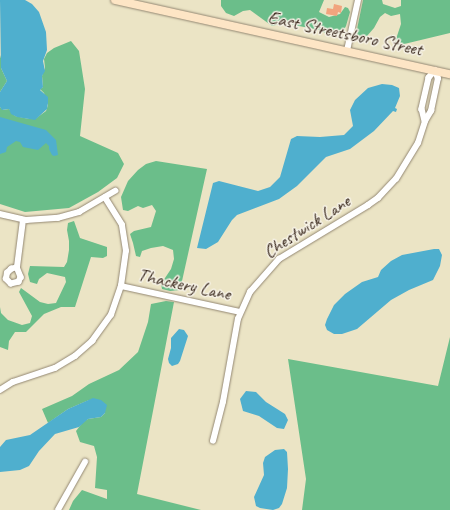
<!DOCTYPE html>
<html>
<head>
<meta charset="utf-8">
<style>
  body { margin:0 }
  #map { position:relative; width:450px; height:510px; overflow:hidden; background:#ebe4c5; font-family:Caveat,sans-serif }
  div>[style] { position:absolute }
  .forest>* { inset:0; background:#6bbe8a }
  .water>* { inset:0; background:#4fafce }
  .building>* { inset:0; background:#f1a47e }
  .roads { filter:drop-shadow(0 0 1px #938772) drop-shadow(0 0 1px #938772) }
  .minor>* { height:5.5px; margin:-2.75px; padding:0 2.75px; transform-origin:2.75px; border-radius:2.75px; background:#fff }
  .secondary>* { height:8px; margin:-4px; padding:0 4px; transform-origin:4px; border-radius:4px; background:#fde5c5 }
  span { translate:-50% -50%; white-space:nowrap; text-align:center; line-height:1.15; -webkit-text-stroke:3px #f7f3e8; paint-order:stroke }
  .street-label { font-size:19px; color:#3b2a1e }
</style>
</head>
<body>
<div id="map">
  <div class="forest">
    <i style="clip-path:polygon(221px 0,324px 0,319px 12px,329px 17px,340px 14px,345px 7px,348px 8px,350px 12px,346px 26px,341px 35px,334px 37px,319px 30px,284px 23px,272px 26px,250px 10px,243px 11px,234px 16px,226px 13px,221px 6px)"></i>
    <i style="clip-path:polygon(363px 0,382px 0,383px 4px,395px 8px,401px 6px,401px 0,450px 0,450px 33px,400px 45px,394px 45px,401px 24px,400px 14px,391px 16px,385px 13px,380px 17px,374px 28px,367px 36px,359px 37px,356px 34px)"></i>
    <i style="clip-path:polygon(71px 41px,79px 51px,85px 89px,80px 136px,118px 153px,124px 164px,117px 178px,98px 192px,69px 208px,25px 212px,0 204px,0 107px,3px 110px,9px 109px,15px 116px,29px 119px,35px 119px,46px 111px,48px 105px,44px 93px,40px 89px,43px 87px,42px 76px,45px 68px,44px 59px,47px 53px,54px 48px)"></i>
    <i style="clip-path:polygon(0 55px,2px 62px,1px 68px,7px 81px,0 92px)"></i>
    <i style="clip-path:polygon(156px 161px,207px 169px,180px 290px,170px 291px,162px 289px,161px 284px,171px 269px,174px 259px,173px 250px,163px 246px,151px 248px,142px 251px,140px 257px,136px 256px,133px 243px,130px 234px,134px 231px,151px 227px,156px 211px,152px 205px,143px 208px,138px 206px,128px 211px,123px 210px,121px 197px,128px 181px,138px 170px,146px 164px)"></i>
    <i style="clip-path:polygon(74px 221px,80px 238px,107px 247px,107px 256px,103px 258px,91px 257px,75px 307px,61px 307px,44px 314px,26px 332px,15px 332px,9px 341px,8px 350px,0 347px,0 307px,1px 313px,8px 320px,22px 325px,30px 323px,32px 316px,19px 292px,21px 288px,40px 302px,48px 304px,56px 303px,66px 282px,65px 277px,47px 273px,39px 279px,37px 284px,30px 282px,28px 274px,30px 266px,64px 267px,67px 262px,69px 250px,69px 241px,67px 230px,68px 223px)"></i>
    <i style="clip-path:polygon(166px 301px,174px 302px,137px 494px,201px 510px,69px 510px,73px 501px,82px 490px,107px 499px,107px 490px,95px 488px,97px 457px,94px 446px,80px 442px,76px 431px,83px 422px,88px 419px,101px 417px,105px 413px,89px 400px,68px 409px,48px 423px,42px 409px,72px 396px,89px 384px,119px 370px,138px 352px,148px 322px,151px 304px)"></i>
    <i style="clip-path:polygon(450px 337px,450px 510px,302px 510px,306px 479px,288px 359px,438px 386px)"></i>
  </div>
  <div class="water">
    <i style="clip-path:polygon(0 0,25px 0,32px 4px,39px 12px,46px 32px,47px 50px,43px 61px,45px 71px,42px 76px,43px 87px,40px 90px,48px 97px,48px 103px,47px 109px,35px 120px,17px 117px,11px 114px,9px 109px,2px 110px,0 107px,0 92px,7px 81px,1px 68px)"></i>
    <i style="clip-path:polygon(382px 84px,392px 85px,399px 88px,400px 96px,395px 108px,397px 109px,396px 112px,393px 111px,374px 131px,350px 149px,326px 157px,297px 186px,279px 199px,237px 215px,232px 220px,218px 242px,206px 249px,197px 248px,213px 183px,219px 181px,258px 191px,270px 187px,280px 177px,291px 139px,297px 136px,320px 137px,344px 135px,353px 126px,350px 110px,355px 100px,368px 88px)"></i>
    <i style="clip-path:polygon(0 117px,46px 130px,56px 140px,58px 155px,54px 156px,52px 155px,49px 149px,49px 146px,46px 143px,38px 150px,23px 147px,20px 142px,16px 141px,7px 147px,6px 152px,0 154px)"></i>
    <i style="clip-path:polygon(434px 249px,439px 249px,442px 255px,440px 266px,433px 280px,409px 290px,391px 300px,357px 329px,342px 334px,334px 334px,327px 330px,325px 325px,327px 319px,334px 305px,345px 294px,362px 282px,378px 277px,381px 270px,391px 261px,402px 255px)"></i>
    <i style="clip-path:polygon(179px 329px,184px 330px,188px 336px,180px 361px,178px 364px,172px 366px,169px 363px,168px 359px,171px 348px,171px 338px)"></i>
    <i style="clip-path:polygon(246px 391px,256px 392px,266px 402px,285px 414px,288px 420px,284px 429px,277px 428px,259px 416px,243px 411px,240px 399px)"></i>
    <i style="clip-path:polygon(93px 398px,101px 400px,107px 405px,105px 413px,101px 417px,88px 419px,79px 427px,55px 434px,39px 451px,29px 466px,20px 470px,0 472px,0 447px,6px 440px,30px 435px,68px 409px)"></i>
    <i style="clip-path:polygon(284px 449px,287px 452px,288px 469px,287px 488px,282px 504px,279px 508px,273px 510px,260px 508px,256px 506px,254px 497px,264px 475px,263px 463px,265px 457px,275px 450px)"></i>
  </div>
  <div class="building">
    <i style="clip-path:polygon(334px 4px,342px 6px,341px 13px,338px 12px,337px 16px,326px 14px,327px 8px,333px 9px)"></i>
  </div>
  <div class="roads">
    <div class="minor">
      <i style="left:347px;top:51px;width:52px;rotate:-77.8deg"></i>
      <i style="left:0;top:214px;width:27px;rotate:13deg"></i>
      <i style="left:26px;top:220px;width:32px;rotate:-4deg"></i>
      <i style="left:58px;top:218px;width:22px;rotate:-16deg"></i>
      <i style="left:79px;top:212px;width:42px;rotate:-30.3deg"></i>
      <i style="left:17px;top:267px;width:11px;rotate:68deg"></i>
      <i style="left:21px;top:277px;width:5px;rotate:112deg"></i>
      <i style="left:19px;top:282px;width:8px;rotate:166deg"></i>
      <i style="left:11px;top:284px;width:7px;rotate:-135deg"></i>
      <i style="left:6px;top:279px;width:6px;rotate:-81deg"></i>
      <i style="left:7px;top:273px;width:6px;rotate:-45deg"></i>
      <i style="left:11px;top:269px;width:6px;rotate:-18deg"></i>
      <i style="left:17px;top:267px;width:47px;rotate:-82.7deg"></i>
      <i style="left:121px;top:286px;width:122px;rotate:12.3deg"></i>
      <i style="left:0;top:390px;width:15px;rotate:-32deg"></i>
      <i style="left:13px;top:382px;width:44px;rotate:-18.4deg"></i>
      <i style="left:55px;top:368px;width:23px;rotate:-31deg"></i>
      <i style="left:75px;top:356px;width:23px;rotate:-41deg"></i>
      <i style="left:92px;top:341px;width:32px;rotate:-54deg"></i>
      <i style="left:111px;top:315px;width:31px;rotate:-71deg"></i>
      <i style="left:121px;top:286px;width:35px;rotate:-82deg"></i>
      <i style="left:126px;top:251px;width:26px;rotate:-99deg"></i>
      <i style="left:122px;top:225px;width:32px;rotate:-122deg"></i>
      <i style="left:213px;top:441px;width:40px;rotate:-75.6deg"></i>
      <i style="left:223px;top:402px;width:84px;rotate:-79.8deg"></i>
      <i style="left:238px;top:319px;width:30px;rotate:-66deg"></i>
      <i style="left:250px;top:292px;width:44px;rotate:-48.7deg"></i>
      <i style="left:279px;top:259px;width:104px;rotate:-31.2deg"></i>
      <i style="left:368px;top:205px;width:12px;rotate:-35deg"></i>
      <i style="left:378px;top:198px;width:26px;rotate:-47deg"></i>
      <i style="left:396px;top:179px;width:42px;rotate:-58.6deg"></i>
      <i style="left:418px;top:143px;width:23px;rotate:-72deg"></i>
      <i style="left:425px;top:121px;width:12px;rotate:-59deg"></i>
      <i style="left:431px;top:111px;width:33px;rotate:-78deg"></i>
      <i style="left:438px;top:79px;width:9px;rotate:-111deg"></i>
      <i style="left:435px;top:71px;width:9px;rotate:131deg"></i>
      <i style="left:429px;top:78px;width:32px;rotate:103deg"></i>
      <i style="left:422px;top:109px;width:12px;rotate:76deg"></i>
      <i style="left:58px;top:510px;width:55px;rotate:-60.6deg"></i>
    </div>
    <div class="secondary">
      <i style="left:115px;top:0;width:343px;rotate:12.5deg"></i>
    </div>
  </div>
  <div class="street-label">
    <span style="left:345px;top:34px;rotate:12deg">East Streetsboro Street</span>
    <span style="left:307px;top:227px;rotate:-33deg">Chestwick Lane</span>
    <span style="left:184px;top:285px;rotate:12deg">Thackery Lane</span>
  </div>
</div>
</body>
</html>
